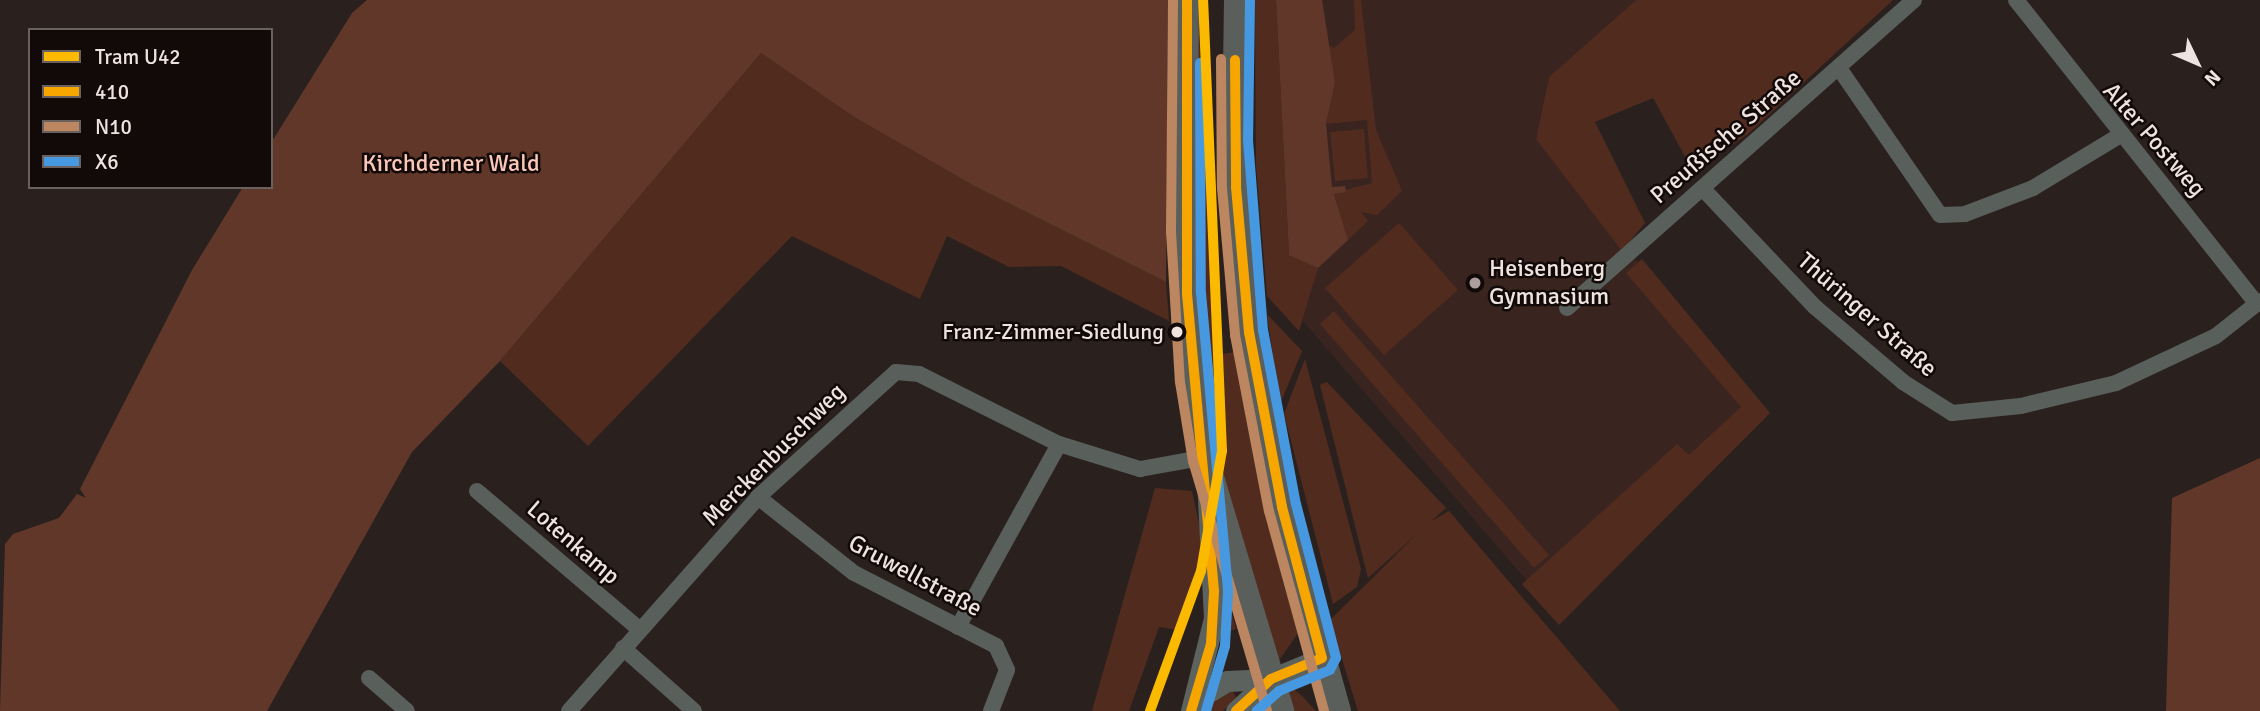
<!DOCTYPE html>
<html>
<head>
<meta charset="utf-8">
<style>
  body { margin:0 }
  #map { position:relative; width:2260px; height:711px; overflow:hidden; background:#2a211f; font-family:Signika,sans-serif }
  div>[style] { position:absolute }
  .built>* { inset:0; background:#3a241f }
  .green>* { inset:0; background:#522b1f }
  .forest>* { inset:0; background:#61372a }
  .street>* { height:16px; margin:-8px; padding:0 8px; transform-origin:8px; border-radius:8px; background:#595f5b }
  .secondary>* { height:21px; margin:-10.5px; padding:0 10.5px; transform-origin:10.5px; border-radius:10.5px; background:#5c625e }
  .primary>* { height:24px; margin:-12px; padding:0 12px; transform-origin:12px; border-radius:12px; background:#5b5f5b }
  .bus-1>* { height:10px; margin:-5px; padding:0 5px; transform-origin:5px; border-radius:5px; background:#f7a600 }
  .bus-2>* { height:10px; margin:-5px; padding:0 5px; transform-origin:5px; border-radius:5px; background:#bb8660 }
  .bus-3>* { height:10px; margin:-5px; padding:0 5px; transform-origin:5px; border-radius:5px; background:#4699e1 }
  .tram-1>* { height:10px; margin:-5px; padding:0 5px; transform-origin:5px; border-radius:5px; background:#fbba00 }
  .dots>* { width:19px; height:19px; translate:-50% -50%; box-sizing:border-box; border:4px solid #120a08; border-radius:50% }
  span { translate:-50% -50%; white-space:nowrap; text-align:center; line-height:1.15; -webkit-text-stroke:5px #120a08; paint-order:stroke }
  .bus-label { font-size:22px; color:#efe3e0 }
  .right { translate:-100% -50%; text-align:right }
  .street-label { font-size:24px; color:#efe3e0 }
  .park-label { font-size:24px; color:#fac7b9 }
  .poi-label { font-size:24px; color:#efe3e0 }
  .left { translate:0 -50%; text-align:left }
  .legend { position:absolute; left:28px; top:28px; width:245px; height:161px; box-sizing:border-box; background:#120a08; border:2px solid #6a615e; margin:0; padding:9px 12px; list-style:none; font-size:21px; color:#efe3e0 }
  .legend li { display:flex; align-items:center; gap:14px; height:35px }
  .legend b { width:35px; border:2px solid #6a615e }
  .north { position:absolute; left:2162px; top:28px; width:70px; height:70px; -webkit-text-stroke:5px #120a08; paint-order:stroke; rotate:134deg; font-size:19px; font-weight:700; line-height:28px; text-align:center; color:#efe3e0 }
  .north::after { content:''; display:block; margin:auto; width:24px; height:32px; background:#efe3e0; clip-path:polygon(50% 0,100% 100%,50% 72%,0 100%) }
</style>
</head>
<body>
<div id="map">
  <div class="built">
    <i style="clip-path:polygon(1306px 0,1636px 0,1549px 77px,1536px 139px,1763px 413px,1558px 617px,1298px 315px)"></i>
  </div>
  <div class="green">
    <i style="clip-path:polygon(1255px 0,1276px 0,1289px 254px,1318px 268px,1299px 331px,1267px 296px,1256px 164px)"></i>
    <i style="clip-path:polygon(1354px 0,1361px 0,1376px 130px,1402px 191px,1377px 215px,1361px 212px,1368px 221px,1348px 240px,1334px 193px,1372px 183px,1367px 120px,1326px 124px,1335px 82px,1329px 45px,1334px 48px,1355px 30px)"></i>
    <i style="clip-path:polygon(1636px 0,1893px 0,1748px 134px,1693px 171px,1653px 98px,1595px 122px,1645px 223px,1622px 251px,1536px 139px,1549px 77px)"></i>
    <i style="clip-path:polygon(1198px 12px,1216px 355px,1241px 351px,1247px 406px,1301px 629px,1275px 666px,1214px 442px,1196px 268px)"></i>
    <i style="clip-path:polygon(761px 53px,854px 117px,976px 187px,1166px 282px,1169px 321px,1061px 266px,1009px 267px,947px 236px,920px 299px,792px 236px,588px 446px,500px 361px)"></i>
    <i style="clip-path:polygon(1364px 129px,1368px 178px,1335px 181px,1330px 132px)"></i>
    <i style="clip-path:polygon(1399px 223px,1458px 290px,1384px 355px,1325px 288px)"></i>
    <i style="clip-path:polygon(1642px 259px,1770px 413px,1559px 625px,1522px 584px,1677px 444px,1689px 455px,1741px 407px,1626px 273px)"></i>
    <i style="clip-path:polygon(1334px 311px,1549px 555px,1534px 568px,1320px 324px)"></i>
    <i style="clip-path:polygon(1267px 314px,1302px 351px,1281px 402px,1273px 357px)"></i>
    <i style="clip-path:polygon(1305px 359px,1361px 569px,1357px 587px,1333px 604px,1284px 414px)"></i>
    <i style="clip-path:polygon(1327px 382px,1446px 508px,1368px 578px,1320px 385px)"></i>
    <i style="clip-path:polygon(1155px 488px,1192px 491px,1203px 542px,1185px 612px,1178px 630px,1159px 627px,1129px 711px,1092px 711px)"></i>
    <i style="clip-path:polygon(1449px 511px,1516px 590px,1620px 711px,1358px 711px,1330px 620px,1428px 523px)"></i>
    <i style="clip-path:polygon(1228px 600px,1236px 629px,1220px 634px,1222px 601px)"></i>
    <i style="clip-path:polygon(1231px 687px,1236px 698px,1223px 711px,1199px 711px)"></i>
    <i style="clip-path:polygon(1291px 687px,1301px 695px,1316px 711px,1290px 711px,1283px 694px)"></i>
  </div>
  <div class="forest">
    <i style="clip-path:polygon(367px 0,1168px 0,1166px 282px,976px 187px,854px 117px,761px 53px,500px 361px,412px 452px,267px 711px,0 711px,5px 544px,13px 534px,59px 518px,77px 494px,86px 498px,80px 489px,192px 270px,243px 187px,271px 187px,271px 143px,352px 13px)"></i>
    <i style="clip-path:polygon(1276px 0,1322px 0,1335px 82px,1326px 124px,1332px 187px,1345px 186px,1346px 192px,1334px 194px,1348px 240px,1318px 268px,1289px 255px)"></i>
    <i style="clip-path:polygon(2260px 458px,2260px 711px,2166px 711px,2172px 498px)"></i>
  </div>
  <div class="street">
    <i style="left:2016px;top:0;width:388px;rotate:51.6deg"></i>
    <i style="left:1839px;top:68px;width:178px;rotate:55.5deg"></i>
    <i style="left:1940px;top:215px;width:25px;rotate:-2deg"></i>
    <i style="left:1965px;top:214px;width:73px;rotate:-20.9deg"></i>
    <i style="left:2033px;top:188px;width:104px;rotate:-31.2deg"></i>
    <i style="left:1703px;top:189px;width:163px;rotate:46.5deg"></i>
    <i style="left:1815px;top:307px;width:116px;rotate:40.4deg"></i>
    <i style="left:1903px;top:382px;width:58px;rotate:32.3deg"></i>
    <i style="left:1952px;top:413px;width:69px;rotate:-5.8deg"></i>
    <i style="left:2021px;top:406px;width:98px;rotate:-13.6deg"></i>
    <i style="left:2116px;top:383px;width:110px;rotate:-25.2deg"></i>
    <i style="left:2216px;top:336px;width:56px;rotate:-38.5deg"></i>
    <i style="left:1567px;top:308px;width:464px;rotate:-41.6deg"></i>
    <i style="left:477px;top:491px;width:213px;rotate:40.4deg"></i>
    <i style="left:758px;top:497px;width:122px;rotate:38.4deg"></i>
    <i style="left:854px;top:573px;width:160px;rotate:27.2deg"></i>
    <i style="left:996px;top:646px;width:26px;rotate:65deg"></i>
    <i style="left:1007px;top:670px;width:44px;rotate:111.3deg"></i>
    <i style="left:958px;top:627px;width:209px;rotate:-61.1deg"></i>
    <i style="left:623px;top:648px;width:95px;rotate:41.6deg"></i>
    <i style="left:369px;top:678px;width:50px;rotate:41deg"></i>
    <i style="left:569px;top:711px;width:286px;rotate:-48.5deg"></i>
    <i style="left:758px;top:497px;width:186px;rotate:-42.2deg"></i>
    <i style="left:896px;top:372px;width:23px;rotate:5deg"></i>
    <i style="left:919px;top:374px;width:157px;rotate:26.6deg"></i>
    <i style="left:1059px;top:444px;width:85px;rotate:17.2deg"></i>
    <i style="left:1140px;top:469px;width:67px;rotate:-10.3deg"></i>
  </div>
  <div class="secondary">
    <i style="left:1197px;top:699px;width:35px;rotate:-31deg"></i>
    <i style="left:1227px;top:681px;width:44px;rotate:-2.6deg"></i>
    <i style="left:1271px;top:679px;width:55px;rotate:-22.4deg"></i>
    <i style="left:1191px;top:711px;width:96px;rotate:-76.1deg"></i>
    <i style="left:1214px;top:618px;width:138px;rotate:-92.9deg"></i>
    <i style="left:1236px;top:711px;width:47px;rotate:-42.4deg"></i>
  </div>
  <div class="primary">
    <i style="left:1187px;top:0;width:232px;rotate:90.5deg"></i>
    <i style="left:1185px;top:232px;width:148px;rotate:86.5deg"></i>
    <i style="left:1194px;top:380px;width:78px;rotate:81.1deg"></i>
    <i style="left:1206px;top:457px;width:265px;rotate:73.3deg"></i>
    <i style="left:1236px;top:0;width:140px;rotate:90.8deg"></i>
    <i style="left:1234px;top:140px;width:193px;rotate:85.5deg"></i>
    <i style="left:1249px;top:332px;width:178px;rotate:79.3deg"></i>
    <i style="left:1282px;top:507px;width:212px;rotate:74.4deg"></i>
  </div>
  <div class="bus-1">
    <i style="left:1187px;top:0;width:294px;rotate:90deg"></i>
    <i style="left:1187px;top:294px;width:299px;rotate:84.8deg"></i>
    <i style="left:1214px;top:592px;width:52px;rotate:93.3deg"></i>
    <i style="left:1211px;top:644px;width:70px;rotate:106.6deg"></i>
    <i style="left:1235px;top:60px;width:127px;rotate:89.5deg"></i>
    <i style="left:1236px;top:187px;width:146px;rotate:84.9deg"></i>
    <i style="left:1249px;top:332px;width:178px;rotate:79.3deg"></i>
    <i style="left:1282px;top:507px;width:156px;rotate:75.2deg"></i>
    <i style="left:1236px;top:711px;width:47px;rotate:-42.4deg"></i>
    <i style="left:1271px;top:679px;width:55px;rotate:-22.4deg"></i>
  </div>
  <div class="bus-2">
    <i style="left:1173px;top:0;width:232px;rotate:90.5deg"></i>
    <i style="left:1171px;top:232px;width:150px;rotate:86.6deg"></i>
    <i style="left:1180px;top:382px;width:80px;rotate:80.7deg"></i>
    <i style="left:1193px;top:461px;width:261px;rotate:73.5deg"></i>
    <i style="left:1221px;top:59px;width:129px;rotate:89.6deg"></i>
    <i style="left:1222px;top:188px;width:148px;rotate:84.9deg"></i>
    <i style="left:1235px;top:335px;width:179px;rotate:79.1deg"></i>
    <i style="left:1269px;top:511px;width:207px;rotate:74.6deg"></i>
  </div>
  <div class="bus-3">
    <i style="left:1250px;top:0;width:140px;rotate:90.8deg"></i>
    <i style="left:1248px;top:140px;width:191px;rotate:85.5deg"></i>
    <i style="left:1263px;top:330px;width:177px;rotate:79.3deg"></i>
    <i style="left:1296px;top:504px;width:159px;rotate:75.4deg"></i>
    <i style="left:1336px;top:658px;width:13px;rotate:117deg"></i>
    <i style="left:1330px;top:670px;width:55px;rotate:157.6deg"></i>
    <i style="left:1279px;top:691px;width:30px;rotate:138deg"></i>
    <i style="left:1200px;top:63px;width:230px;rotate:89.8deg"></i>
    <i style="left:1201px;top:293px;width:300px;rotate:84.8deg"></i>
    <i style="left:1228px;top:592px;width:54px;rotate:93.2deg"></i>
    <i style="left:1225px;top:646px;width:68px;rotate:106.3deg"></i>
  </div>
  <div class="tram-1">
    <i style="left:1150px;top:711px;width:149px;rotate:-70deg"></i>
    <i style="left:1201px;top:571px;width:122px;rotate:-80.1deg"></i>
    <i style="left:1222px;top:451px;width:451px;rotate:-92.4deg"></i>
  </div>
  <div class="dots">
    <i style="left:1475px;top:283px;background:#aa9f9c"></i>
    <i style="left:1177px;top:332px;background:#efe3e0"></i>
  </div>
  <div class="bus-label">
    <span class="right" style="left:1164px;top:332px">Franz-Zimmer-Siedlung</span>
  </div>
  <div class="street-label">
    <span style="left:1726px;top:137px;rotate:-41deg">Preußische Straße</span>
    <span style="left:2154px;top:140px;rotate:49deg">Alter Postweg</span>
    <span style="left:1867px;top:315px;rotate:41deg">Thüringer Straße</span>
    <span style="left:774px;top:455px;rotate:-45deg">Merckenbuschweg</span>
    <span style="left:573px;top:543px;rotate:41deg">Lotenkamp</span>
    <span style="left:915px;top:576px;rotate:28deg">Gruwellstraße</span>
  </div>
  <div class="park-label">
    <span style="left:451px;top:164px">Kirchderner Wald</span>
  </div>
  <div class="poi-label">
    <span class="left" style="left:1489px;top:283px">Heisenberg<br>Gymnasium</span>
  </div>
  <ul class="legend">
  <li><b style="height:9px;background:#fbba00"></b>Tram U42</li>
  <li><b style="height:9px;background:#f7a600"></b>410</li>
  <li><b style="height:9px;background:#bb8660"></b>N10</li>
  <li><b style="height:9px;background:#4699e1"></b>X6</li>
  </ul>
  <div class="north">N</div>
</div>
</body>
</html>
